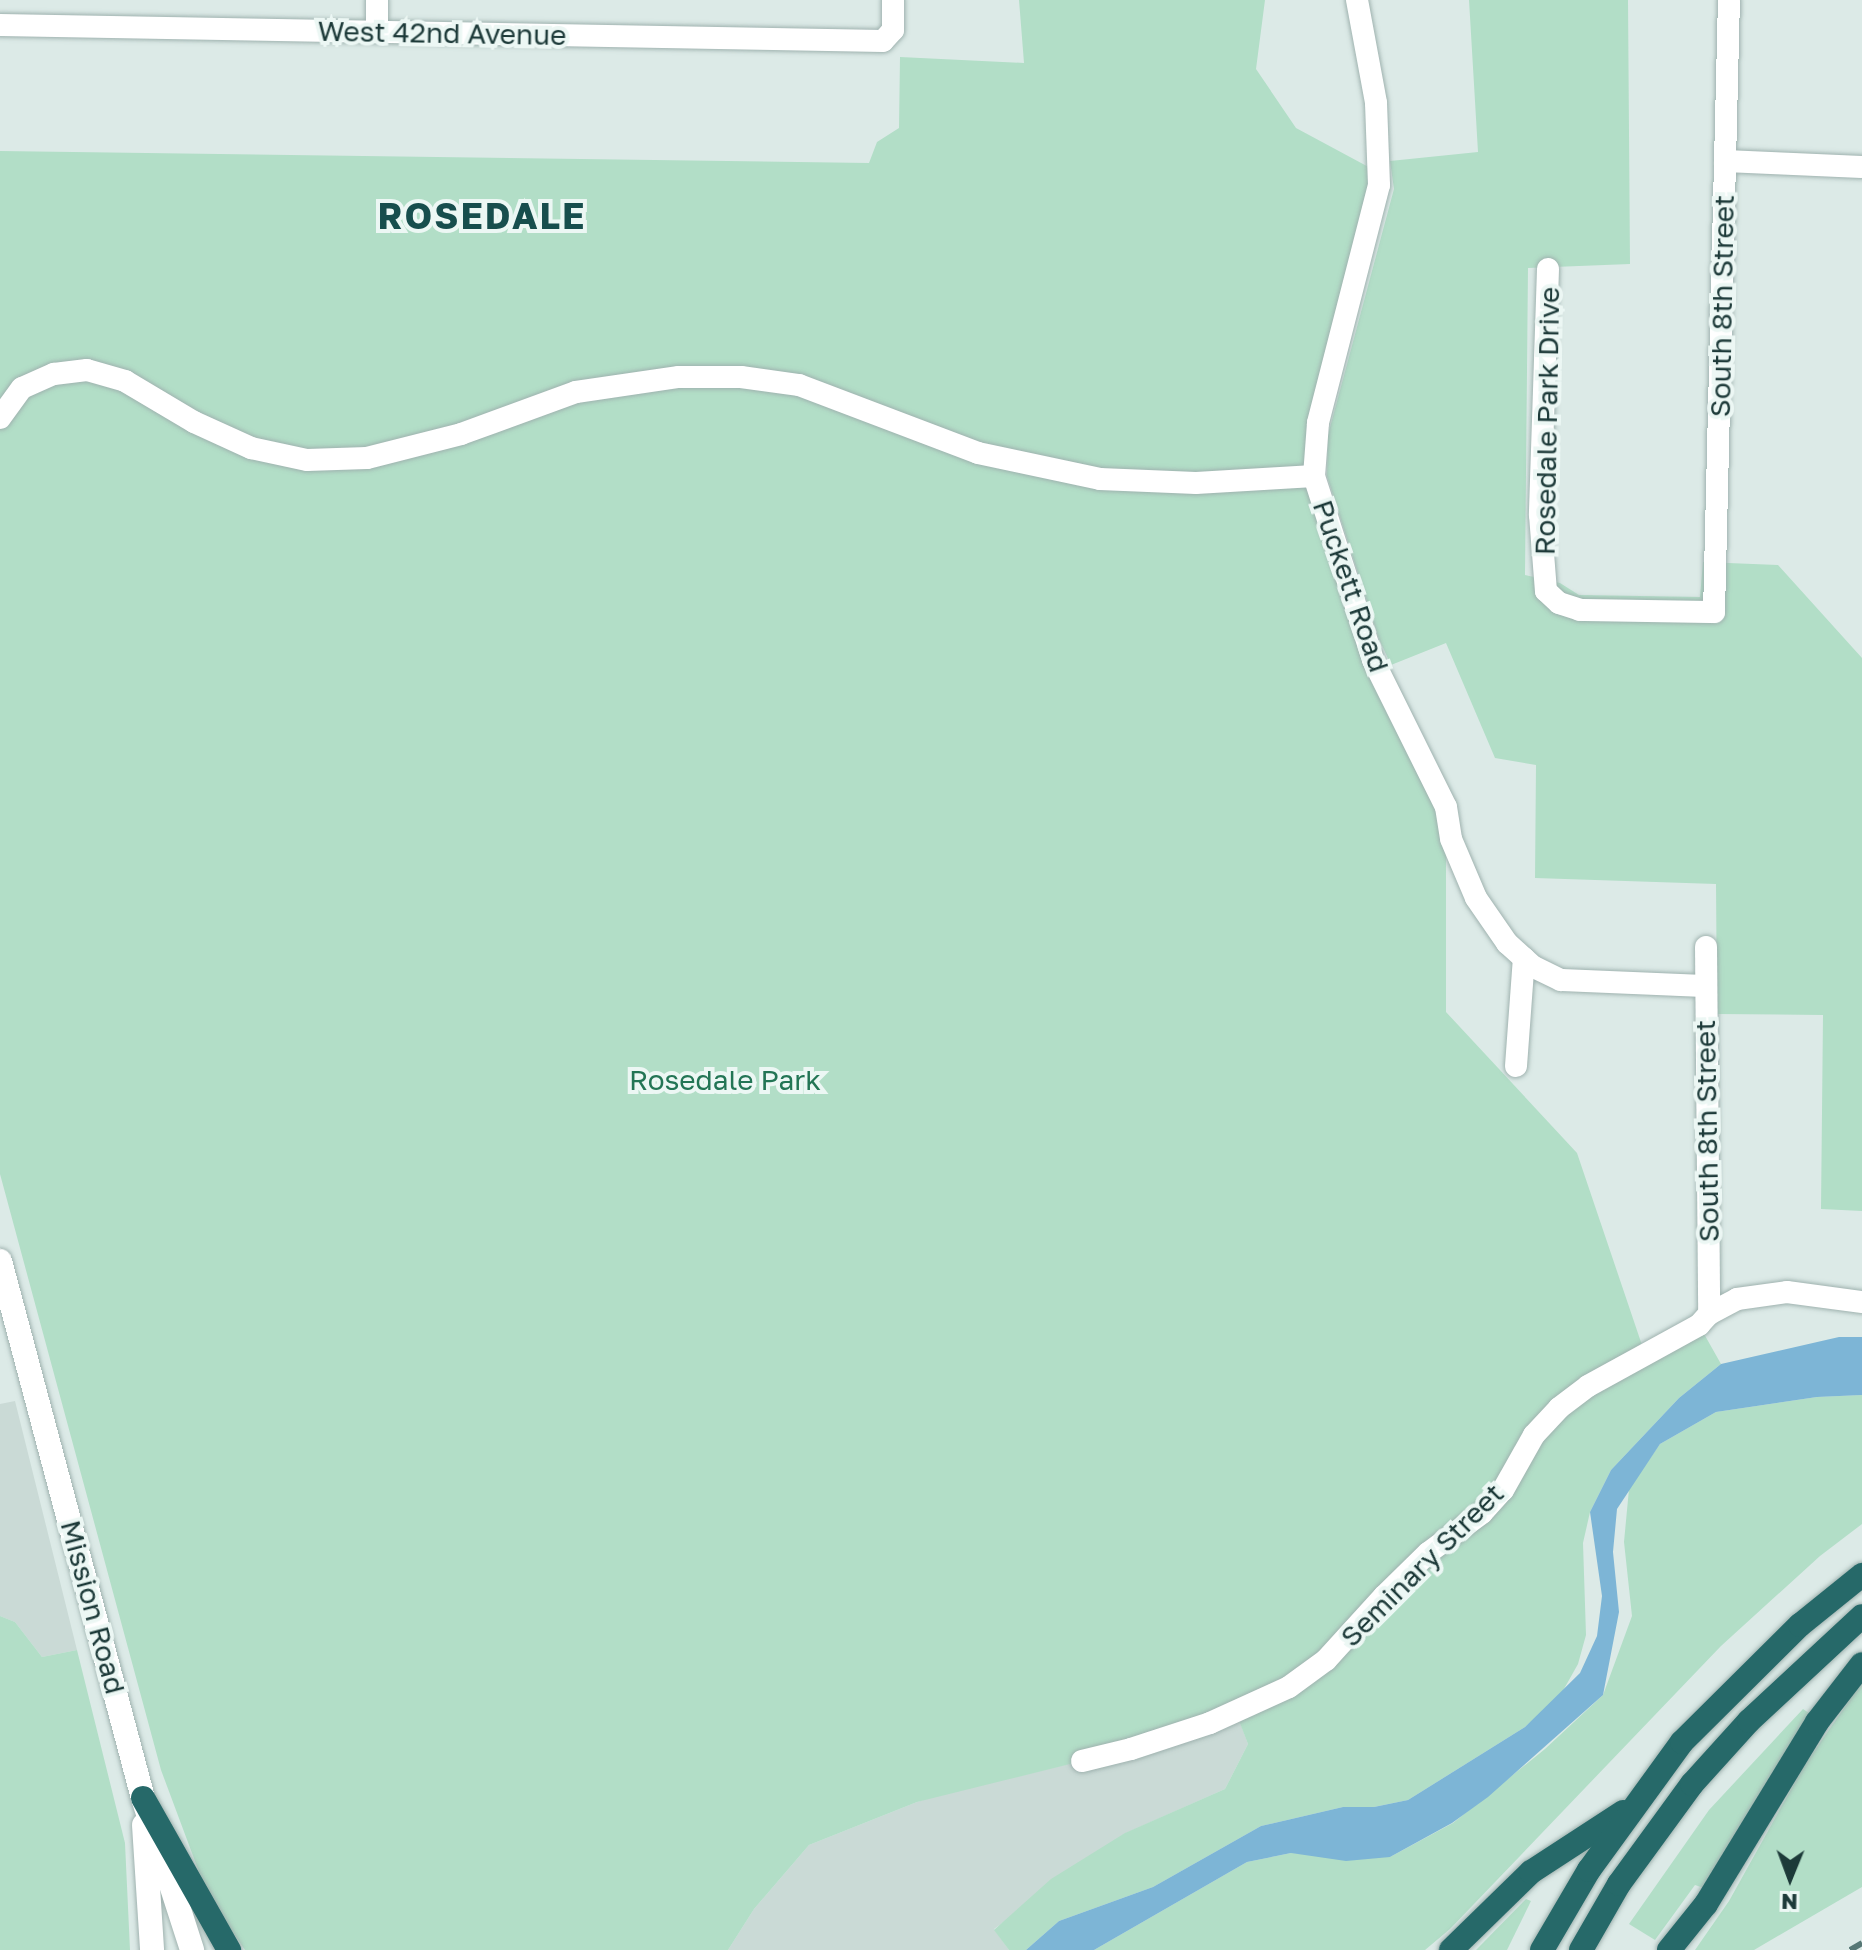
<!DOCTYPE html>
<html>
<head>
<meta charset="utf-8">
<style>
  body { margin:0 }
  #map { position:relative; width:1862px; height:1950px; overflow:hidden; background:#dceae7; font-family:"Golos Text",sans-serif }
  div>[style] { position:absolute }
  .built>* { inset:0; background:#cadad6 }
  .green>* { inset:0; background:#b2dec7 }
  .water>* { inset:0; background:#7db5d6 }
  .roads { filter:drop-shadow(0 0 2px #9fb2af) drop-shadow(0 0 2px #9fb2af) }
  .street>* { height:22px; margin:-11px; padding:0 11px; transform-origin:11px; border-radius:11px; background:#fff }
  .secondary>* { height:24px; margin:-12px; padding:0 12px; transform-origin:12px; border-radius:12px; background:#fff }
  .highway>* { height:24px; margin:-12px; padding:0 12px; transform-origin:12px; border-radius:12px; background:#266969 }
  .rail>* { height:6px; margin-top:-3px; transform-origin:0; background:repeating-linear-gradient(90deg,#567775 0 16px,transparent 0 24px) }
  span { translate:-50% -50%; white-space:nowrap; text-align:center; line-height:1.15; -webkit-text-stroke:8px #ecf7f4; paint-order:stroke }
  .street-label { font-size:28px; color:#1d3a39 }
  .park-label { font-size:28px; color:#237555 }
  .district-label { font-size:36px; color:#174e4d; font-weight:700; letter-spacing:2px }
  .north { position:absolute; left:1750px; top:1838px; width:80px; height:80px; -webkit-text-stroke:6px #ecf7f4; paint-order:stroke; rotate:181deg; font-size:22px; font-weight:700; line-height:32px; text-align:center; color:#1d3a39 }
  .north::after { content:''; display:block; margin:auto; width:28px; height:36px; background:#1d3a39; clip-path:polygon(50% 0,100% 100%,50% 72%,0 100%) }
</style>
</head>
<body>
<div id="map">
  <div class="built">
    <i style="clip-path:polygon(15px 1401px,77px 1650px,42px 1657px,15px 1622px,0 1616px,0 1404px)"></i>
    <i style="clip-path:polygon(1231px 1698px,1248px 1744px,1225px 1789px,1126px 1833px,994px 1929px,1009px 1950px,728px 1950px,754px 1909px,809px 1845px,917px 1802px)"></i>
  </div>
  <div class="green">
    <i style="clip-path:polygon(1019px 0,1265px 0,1256px 69px,1296px 128px,1376px 171px,1318px 423px,1329px 529px,1446px 807px,1446px 1012px,1577px 1153px,1645px 1354px,1699px 1325px,1721px 1364px,1679px 1398px,1611px 1470px,1590px 1512px,1583px 1543px,1586px 1635px,1578px 1664px,1560px 1696px,1525px 1727px,1408px 1800px,1374px 1807px,1343px 1807px,1261px 1826px,1153px 1887px,1059px 1921px,1026px 1950px,1009px 1950px,994px 1930px,1051px 1879px,1125px 1833px,1225px 1789px,1248px 1744px,1236px 1713px,1082px 1761px,917px 1802px,809px 1845px,754px 1909px,728px 1950px,245px 1950px,208px 1896px,161px 1770px,0 1174px,0 151px,869px 163px,877px 142px,899px 128px,900px 57px,1024px 63px)"></i>
    <i style="clip-path:polygon(1469px 0,1628px 0,1630px 264px,1528px 268px,1525px 575px,1560px 583px,1579px 595px,1700px 597px,1703px 562px,1778px 565px,1862px 658px,1862px 1211px,1821px 1209px,1823px 1015px,1717px 1014px,1716px 884px,1535px 878px,1536px 765px,1495px 758px,1446px 643px,1391px 665px,1379px 639px,1327px 476px,1328px 435px,1394px 189px,1390px 161px,1478px 152px)"></i>
    <i style="clip-path:polygon(1862px 1395px,1862px 1524px,1820px 1556px,1721px 1646px,1450px 1929px,1425px 1950px,1094px 1950px,1247px 1862px,1291px 1853px,1390px 1857px,1453px 1823px,1545px 1749px,1603px 1695px,1632px 1616px,1624px 1542px,1629px 1489px,1660px 1444px,1716px 1412px,1817px 1397px)"></i>
    <i style="clip-path:polygon(0 1616px,15px 1622px,42px 1657px,77px 1650px,125px 1843px,130px 1950px,0 1950px)"></i>
    <i style="clip-path:polygon(1862px 1682px,1862px 1887px,1754px 1950px,1695px 1950px,1729px 1901px,1804px 1766px)"></i>
    <i style="clip-path:polygon(1803px 1709px,1809px 1713px,1704px 1888px,1695px 1885px,1655px 1940px,1629px 1924px,1709px 1810px)"></i>
    <i style="clip-path:polygon(1526px 1899px,1531px 1901px,1507px 1950px,1476px 1950px)"></i>
  </div>
  <div class="water">
    <i style="clip-path:polygon(1839px 1337px,1862px 1337px,1862px 1395px,1817px 1397px,1716px 1412px,1660px 1444px,1617px 1509px,1613px 1552px,1619px 1612px,1603px 1695px,1488px 1797px,1452px 1823px,1390px 1857px,1346px 1861px,1291px 1853px,1247px 1862px,1094px 1950px,1026px 1950px,1059px 1921px,1153px 1887px,1261px 1826px,1343px 1807px,1374px 1807px,1408px 1800px,1525px 1727px,1580px 1673px,1597px 1636px,1602px 1596px,1590px 1512px,1611px 1470px,1679px 1398px,1721px 1364px)"></i>
  </div>
  <div class="roads">
    <div class="street">
      <i style="left:1357px;top:0;width:105px;rotate:79.5deg"></i>
      <i style="left:1376px;top:103px;width:82px;rotate:87.9deg"></i>
      <i style="left:1379px;top:185px;width:246px;rotate:104.4deg"></i>
      <i style="left:1318px;top:423px;width:53px;rotate:94.3deg"></i>
      <i style="left:1314px;top:476px;width:193px;rotate:72.2deg"></i>
      <i style="left:1373px;top:660px;width:164px;rotate:63.6deg"></i>
      <i style="left:1446px;top:807px;width:32px;rotate:81deg"></i>
      <i style="left:1451px;top:839px;width:64px;rotate:67deg"></i>
      <i style="left:1476px;top:898px;width:55px;rotate:55.4deg"></i>
      <i style="left:1507px;top:943px;width:36px;rotate:42deg"></i>
      <i style="left:1534px;top:967px;width:30px;rotate:26deg"></i>
      <i style="left:1561px;top:980px;width:144px;rotate:2.4deg"></i>
      <i style="left:0;top:25px;width:883px;rotate:1.04deg"></i>
      <i style="left:883px;top:41px;width:15px;rotate:-48deg"></i>
      <i style="left:893px;top:30px;width:30px;rotate:-90deg"></i>
      <i style="left:377px;top:32px;width:32px;rotate:-90deg"></i>
      <i style="left:1725px;top:161px;width:137px;rotate:2.5deg"></i>
      <i style="left:1548px;top:269px;width:246px;rotate:91.9deg"></i>
      <i style="left:1540px;top:515px;width:76px;rotate:85.5deg"></i>
      <i style="left:1546px;top:591px;width:18px;rotate:43deg"></i>
      <i style="left:1559px;top:603px;width:22px;rotate:18deg"></i>
      <i style="left:1580px;top:610px;width:134px;rotate:0.9deg"></i>
      <i style="left:1714px;top:612px;width:612px;rotate:-88.6deg"></i>
      <i style="left:0;top:418px;width:37px;rotate:-54deg"></i>
      <i style="left:22px;top:388px;width:35px;rotate:-24deg"></i>
      <i style="left:54px;top:374px;width:33px;rotate:-7deg"></i>
      <i style="left:87px;top:370px;width:40px;rotate:16deg"></i>
      <i style="left:125px;top:381px;width:80px;rotate:30.7deg"></i>
      <i style="left:194px;top:422px;width:63px;rotate:24.5deg"></i>
      <i style="left:251px;top:448px;width:57px;rotate:12.1deg"></i>
      <i style="left:307px;top:460px;width:60px;rotate:-1.9deg"></i>
      <i style="left:367px;top:458px;width:97px;rotate:-14.3deg"></i>
      <i style="left:461px;top:434px;width:122px;rotate:-20.1deg"></i>
      <i style="left:576px;top:392px;width:104px;rotate:-8.3deg"></i>
      <i style="left:679px;top:377px;width:62px"></i>
      <i style="left:741px;top:377px;width:59px;rotate:7.9deg"></i>
      <i style="left:799px;top:385px;width:191px;rotate:20.8deg"></i>
      <i style="left:978px;top:453px;width:125px;rotate:12deg"></i>
      <i style="left:1100px;top:479px;width:96px;rotate:2.4deg"></i>
      <i style="left:1196px;top:483px;width:118px;rotate:-3.4deg"></i>
      <i style="left:1706px;top:947px;width:367px;rotate:89.5deg"></i>
      <i style="left:1516px;top:1066px;width:108px;rotate:-85.8deg"></i>
      <i style="left:1082px;top:1761px;width:50px;rotate:-13.8deg"></i>
      <i style="left:1131px;top:1749px;width:83px;rotate:-18.2deg"></i>
      <i style="left:1210px;top:1723px;width:87px;rotate:-24.5deg"></i>
      <i style="left:1289px;top:1687px;width:46px;rotate:-36.1deg"></i>
      <i style="left:1326px;top:1660px;width:86px;rotate:-47.8deg"></i>
      <i style="left:1384px;top:1596px;width:62px;rotate:-44.3deg"></i>
      <i style="left:1428px;top:1553px;width:67px;rotate:-36.5deg"></i>
      <i style="left:1482px;top:1513px;width:31px;rotate:-48deg"></i>
      <i style="left:1503px;top:1490px;width:63px;rotate:-60.6deg"></i>
      <i style="left:1534px;top:1435px;width:37px;rotate:-47deg"></i>
      <i style="left:1559px;top:1408px;width:36px;rotate:-37deg"></i>
      <i style="left:1588px;top:1386px;width:127px;rotate:-28.8deg"></i>
      <i style="left:1699px;top:1325px;width:15px;rotate:-48deg"></i>
      <i style="left:1709px;top:1314px;width:32px;rotate:-28deg"></i>
      <i style="left:1737px;top:1299px;width:50px;rotate:-8deg"></i>
      <i style="left:1787px;top:1292px;width:76px;rotate:7.6deg"></i>
    </div>
    <div class="secondary">
      <i style="left:0;top:1261px;width:556px;rotate:75.09deg"></i>
      <i style="left:143px;top:1798px;width:160px;rotate:72.1deg"></i>
      <i style="left:144px;top:1825px;width:125px;rotate:86.3deg"></i>
    </div>
    <div class="highway">
      <i style="left:143px;top:1798px;width:175px;rotate:60.5deg"></i>
      <i style="left:1451px;top:1950px;width:112px;rotate:-44.3deg"></i>
      <i style="left:1531px;top:1872px;width:110px;rotate:-33.1deg"></i>
      <i style="left:1542px;top:1950px;width:93px;rotate:-59.6deg"></i>
      <i style="left:1589px;top:1870px;width:158px;rotate:-54deg"></i>
      <i style="left:1682px;top:1742px;width:166px;rotate:-44.8deg"></i>
      <i style="left:1800px;top:1625px;width:80px;rotate:-38.9deg"></i>
      <i style="left:1581px;top:1950px;width:76px;rotate:-60.1deg"></i>
      <i style="left:1619px;top:1884px;width:124px;rotate:-53.9deg"></i>
      <i style="left:1692px;top:1784px;width:85px;rotate:-47.9deg"></i>
      <i style="left:1749px;top:1721px;width:154px;rotate:-42.9deg"></i>
      <i style="left:1669px;top:1950px;width:59px;rotate:-51.2deg"></i>
      <i style="left:1706px;top:1904px;width:213px;rotate:-58.6deg"></i>
      <i style="left:1817px;top:1722px;width:73px;rotate:-52.2deg"></i>
    </div>
  </div>
  <div class="rail">
    <i style="left:1850px;top:1950px;width:14px;rotate:-30deg"></i>
  </div>
  <div class="street-label">
    <span style="left:442px;top:33px;rotate:1deg">West 42nd Avenue</span>
    <span style="left:1722px;top:306px;rotate:-89deg">South 8th Street</span>
    <span style="left:1547px;top:421px;rotate:-89deg">Rosedale Park Drive</span>
    <span style="left:1351px;top:586px;rotate:71deg">Puckett Road</span>
    <span style="left:1707px;top:1131px;rotate:-91deg">South 8th Street</span>
    <span style="left:1422px;top:1565px;rotate:-45deg">Seminary Street</span>
    <span style="left:93px;top:1607px;rotate:75deg">Mission Road</span>
  </div>
  <div class="park-label">
    <span style="left:725px;top:1080px">Rosedale Park</span>
  </div>
  <div class="district-label">
    <span style="left:482px;top:216px">ROSEDALE</span>
  </div>
  <div class="north">N</div>
</div>
</body>
</html>
